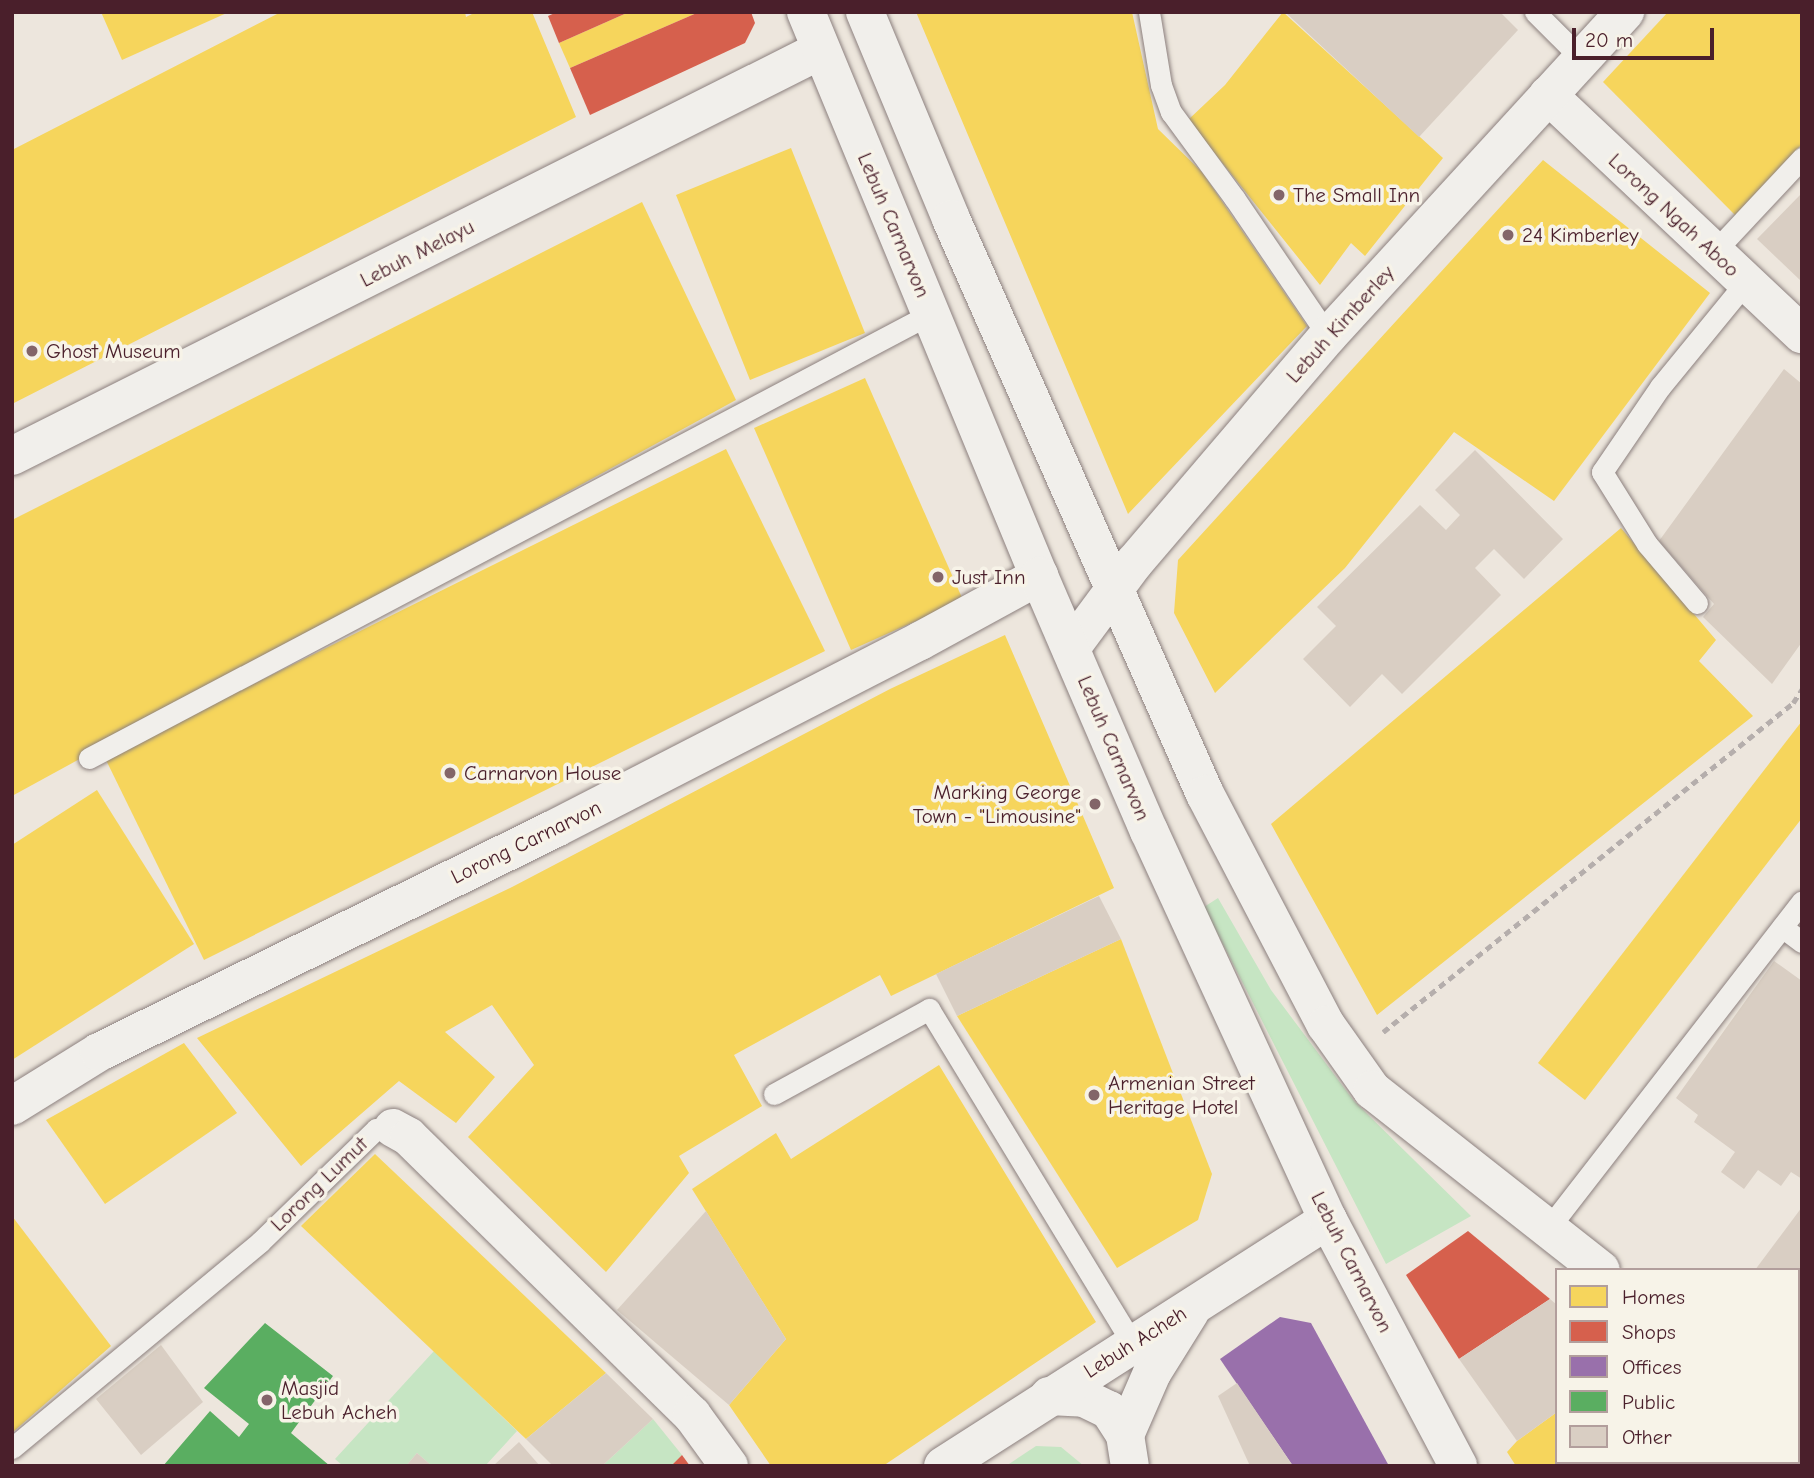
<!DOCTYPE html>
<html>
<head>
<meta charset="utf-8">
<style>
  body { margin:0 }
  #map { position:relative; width:1814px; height:1478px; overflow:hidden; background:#ede6dd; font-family:"Comic Neue",sans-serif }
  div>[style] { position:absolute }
  .green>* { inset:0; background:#c6e5c3 }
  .homes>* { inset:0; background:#f6d55c }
  .shops>* { inset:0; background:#d6604d }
  .offices>* { inset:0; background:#9970ab }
  .public>* { inset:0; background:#5aae61 }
  .building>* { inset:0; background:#d9cec3 }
  .path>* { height:4.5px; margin-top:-2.25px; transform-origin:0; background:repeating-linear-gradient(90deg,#b5aeac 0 7px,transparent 0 12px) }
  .roads { filter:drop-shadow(0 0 2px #8c807e) drop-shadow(0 0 2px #8c807e) }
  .lane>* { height:21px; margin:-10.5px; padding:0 10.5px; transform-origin:10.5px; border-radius:10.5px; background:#f1efeb }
  .street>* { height:38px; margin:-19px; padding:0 19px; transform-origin:19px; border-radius:19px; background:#f1efeb }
  .secondary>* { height:38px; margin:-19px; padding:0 19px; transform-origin:19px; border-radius:19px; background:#f1efeb }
  .dots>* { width:19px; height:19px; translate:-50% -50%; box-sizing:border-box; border:4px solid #f7f3e8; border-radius:50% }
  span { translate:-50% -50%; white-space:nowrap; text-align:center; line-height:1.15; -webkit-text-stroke:7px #f7f3e8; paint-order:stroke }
  .poi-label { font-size:21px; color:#4a1f2b }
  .left { translate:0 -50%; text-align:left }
  .right { translate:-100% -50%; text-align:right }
  .street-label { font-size:21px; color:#4a1f2b }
  .frame { position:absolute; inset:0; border:14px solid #4a1f2b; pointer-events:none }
  .legend { position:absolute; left:1555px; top:1268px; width:245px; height:196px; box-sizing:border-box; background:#f7f3e8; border:2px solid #b29e9c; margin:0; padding:9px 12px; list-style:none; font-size:21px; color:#4a1f2b }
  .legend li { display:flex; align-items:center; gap:14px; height:35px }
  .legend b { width:35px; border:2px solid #b29e9c }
  .scale { position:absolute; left:1572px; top:28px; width:142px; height:32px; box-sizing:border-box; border:4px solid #4a1f2b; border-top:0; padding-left:9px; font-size:21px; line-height:24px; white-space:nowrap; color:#4a1f2b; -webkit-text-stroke:5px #f7f3e8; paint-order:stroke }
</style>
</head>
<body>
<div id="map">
  <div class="green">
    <i style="clip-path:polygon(1218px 898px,1271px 990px,1354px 1101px,1471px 1216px,1386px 1264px,1204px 907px)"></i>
    <i style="clip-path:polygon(434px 1351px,517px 1431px,485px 1466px,432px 1466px,417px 1453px,406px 1466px,343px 1466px,335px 1459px)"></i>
    <i style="clip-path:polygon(653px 1419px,682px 1455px,671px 1466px,602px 1466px)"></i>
    <i style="clip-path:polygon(1036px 1446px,1061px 1447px,1084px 1466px,1006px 1466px)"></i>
  </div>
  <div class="homes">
    <i style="clip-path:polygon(101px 12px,229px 12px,122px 60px)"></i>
    <i style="clip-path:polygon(281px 12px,465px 12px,466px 17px,476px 12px,532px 12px,576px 117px,12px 404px,12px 150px)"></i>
    <i style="clip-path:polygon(629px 12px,699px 12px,570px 68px,559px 43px)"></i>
    <i style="clip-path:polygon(916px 12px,1132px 12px,1158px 129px,1202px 172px,1307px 326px,1128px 514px)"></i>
    <i style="clip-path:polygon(1283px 12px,1443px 158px,1365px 256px,1351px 243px,1320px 285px,1188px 120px,1225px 85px)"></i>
    <i style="clip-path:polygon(1668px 12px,1802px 12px,1802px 144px,1735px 215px,1603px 82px)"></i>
    <i style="clip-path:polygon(791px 148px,865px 333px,750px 380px,676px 195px)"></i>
    <i style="clip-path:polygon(1543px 160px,1710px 293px,1554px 501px,1454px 432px,1345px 568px,1215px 693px,1174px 613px,1178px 560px)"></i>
    <i style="clip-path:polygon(642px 202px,736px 400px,12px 796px,12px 520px)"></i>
    <i style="clip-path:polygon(865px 378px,963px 600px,851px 650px,754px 428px)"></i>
    <i style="clip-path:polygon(726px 449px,825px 651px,204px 960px,105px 758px)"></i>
    <i style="clip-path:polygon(1621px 528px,1716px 640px,1699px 661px,1753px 716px,1377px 1015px,1271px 824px)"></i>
    <i style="clip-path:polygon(1005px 635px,1114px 888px,891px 996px,880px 975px,734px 1055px,762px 1106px,679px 1156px,689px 1173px,606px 1272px,468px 1137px,534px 1065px,492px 1005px,445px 1032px,495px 1077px,456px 1123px,399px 1081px,301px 1166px,197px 1038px,514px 886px,890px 689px)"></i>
    <i style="clip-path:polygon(1802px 721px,1802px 818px,1585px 1100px,1538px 1063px)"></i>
    <i style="clip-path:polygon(97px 790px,194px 944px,12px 1060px,12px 845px)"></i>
    <i style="clip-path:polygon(1121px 939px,1212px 1174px,1198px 1220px,1117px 1268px,957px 1016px)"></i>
    <i style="clip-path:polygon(184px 1043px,237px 1113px,105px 1204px,46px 1120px)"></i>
    <i style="clip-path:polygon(939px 1065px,1096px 1322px,883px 1466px,771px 1466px,729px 1405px,786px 1339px,692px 1189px,776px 1133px,791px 1159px)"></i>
    <i style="clip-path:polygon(375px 1154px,606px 1373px,526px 1439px,301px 1226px)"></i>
    <i style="clip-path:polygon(12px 1216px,111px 1346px,12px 1433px)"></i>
    <i style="clip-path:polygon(1557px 1412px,1557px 1462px,1595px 1462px,1592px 1466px,1516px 1466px,1507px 1452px,1517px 1441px)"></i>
    <i style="clip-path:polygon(1614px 1462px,1760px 1462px,1761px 1466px,1617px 1466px)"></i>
  </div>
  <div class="shops">
    <i style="clip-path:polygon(557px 12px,629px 12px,559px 43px,548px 16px)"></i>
    <i style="clip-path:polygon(699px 12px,751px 12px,755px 23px,745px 43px,590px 115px,570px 68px)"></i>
    <i style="clip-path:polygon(1468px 1231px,1550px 1299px,1459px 1359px,1406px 1275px)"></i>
    <i style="clip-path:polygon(682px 1455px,690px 1466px,671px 1466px)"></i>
  </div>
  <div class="offices">
    <i style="clip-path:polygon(1280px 1317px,1311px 1323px,1389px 1466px,1293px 1466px,1220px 1359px)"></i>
  </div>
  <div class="public">
    <i style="clip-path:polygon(265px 1323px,333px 1376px,291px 1433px,330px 1466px,163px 1466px,210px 1411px,239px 1437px,249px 1424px,204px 1388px)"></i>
  </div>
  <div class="building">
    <i style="clip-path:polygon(1285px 12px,1500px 12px,1518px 30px,1419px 137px)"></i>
    <i style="clip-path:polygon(1802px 193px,1802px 282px,1757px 239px)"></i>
    <i style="clip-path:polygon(1784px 369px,1802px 384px,1802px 642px,1772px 684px,1703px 617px,1714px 604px,1659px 541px)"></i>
    <i style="clip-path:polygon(1475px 450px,1563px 539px,1524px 579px,1494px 549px,1475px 568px,1501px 595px,1402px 694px,1382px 674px,1350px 707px,1303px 659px,1336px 626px,1317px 607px,1420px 505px,1446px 530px,1460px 515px,1435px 490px)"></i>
    <i style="clip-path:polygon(1099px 896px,1121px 939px,957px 1016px,936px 974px)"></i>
    <i style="clip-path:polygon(1774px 961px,1802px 981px,1802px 1179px,1791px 1172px,1781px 1186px,1758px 1170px,1744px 1189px,1721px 1172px,1735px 1152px,1694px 1122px,1698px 1115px,1676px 1098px)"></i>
    <i style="clip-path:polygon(1802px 1207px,1802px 1316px,1798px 1313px,1798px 1270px,1755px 1270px)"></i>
    <i style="clip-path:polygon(706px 1211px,786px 1339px,729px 1405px,617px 1310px)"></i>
    <i style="clip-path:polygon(1550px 1299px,1557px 1305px,1557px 1412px,1517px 1441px,1459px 1359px)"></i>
    <i style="clip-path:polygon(161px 1345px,203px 1402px,141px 1455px,96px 1399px)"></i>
    <i style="clip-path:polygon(606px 1373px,653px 1419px,602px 1466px,553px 1466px,526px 1439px)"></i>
    <i style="clip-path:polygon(1237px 1383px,1293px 1466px,1250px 1466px,1218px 1396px)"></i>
    <i style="clip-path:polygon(519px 1442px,540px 1466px,493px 1466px)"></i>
    <i style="clip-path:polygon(417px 1453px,432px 1466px,406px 1466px)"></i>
  </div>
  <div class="path">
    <i style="left:1383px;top:1032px;width:526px;rotate:-38.74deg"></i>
    <i style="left:1793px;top:703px;width:17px;rotate:-57deg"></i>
  </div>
  <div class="roads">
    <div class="lane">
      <i style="left:1149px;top:12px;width:74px;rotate:80.7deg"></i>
      <i style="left:1161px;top:85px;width:29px;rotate:70deg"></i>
      <i style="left:1171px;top:112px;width:108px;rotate:53.7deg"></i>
      <i style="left:1235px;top:199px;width:166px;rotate:55.8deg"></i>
      <i style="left:1535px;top:12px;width:66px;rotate:45deg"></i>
      <i style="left:1714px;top:252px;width:129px;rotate:-46.9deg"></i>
      <i style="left:1697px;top:603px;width:77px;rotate:-130.3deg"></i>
      <i style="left:1647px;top:544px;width:85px;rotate:-122deg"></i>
      <i style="left:1602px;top:472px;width:103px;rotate:-55.7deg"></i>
      <i style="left:1660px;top:387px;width:136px;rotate:-50.7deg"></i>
      <i style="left:89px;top:758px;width:951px;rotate:-27.83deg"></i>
      <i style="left:1782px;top:927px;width:25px;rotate:37deg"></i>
      <i style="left:774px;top:1094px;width:177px;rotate:-28.7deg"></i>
      <i style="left:929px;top:1009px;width:391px;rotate:58.7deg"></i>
      <i style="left:1547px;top:1230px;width:416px;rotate:-52.2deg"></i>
      <i style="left:12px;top:1448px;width:322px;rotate:-39.7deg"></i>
      <i style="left:260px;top:1242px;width:162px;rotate:-44.2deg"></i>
      <i style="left:376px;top:1129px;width:17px;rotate:-3deg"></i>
    </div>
    <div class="street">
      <i style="left:1548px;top:95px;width:349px;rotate:43.3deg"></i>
      <i style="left:12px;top:456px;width:905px;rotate:-26.65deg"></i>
      <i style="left:1071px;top:648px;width:106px;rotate:-53.5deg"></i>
      <i style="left:1134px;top:563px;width:299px;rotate:-49.5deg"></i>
      <i style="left:1328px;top:336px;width:440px;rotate:-47.5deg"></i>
      <i style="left:12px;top:1106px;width:102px;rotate:-31.8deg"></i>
      <i style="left:99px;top:1052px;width:509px;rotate:-26.11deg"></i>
      <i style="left:556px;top:828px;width:409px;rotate:-27.2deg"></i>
      <i style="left:920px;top:641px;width:136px;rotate:-28.6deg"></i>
      <i style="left:393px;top:1128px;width:18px;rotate:29deg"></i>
      <i style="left:409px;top:1137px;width:397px;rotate:44.5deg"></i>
      <i style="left:692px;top:1415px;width:63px;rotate:54deg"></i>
      <i style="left:1049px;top:1396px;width:35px;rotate:3deg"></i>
      <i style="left:1084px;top:1398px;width:28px;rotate:26deg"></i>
      <i style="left:1109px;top:1410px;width:30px;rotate:57deg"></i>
      <i style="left:1125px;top:1435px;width:31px;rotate:81deg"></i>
      <i style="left:1125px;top:1435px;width:68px;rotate:-66.5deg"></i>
      <i style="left:1152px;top:1373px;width:72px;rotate:-58.1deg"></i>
      <i style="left:943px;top:1466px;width:457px;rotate:-32.6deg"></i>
    </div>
    <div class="secondary">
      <i style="left:806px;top:12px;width:610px;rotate:67.55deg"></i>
      <i style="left:1039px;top:576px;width:278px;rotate:66.7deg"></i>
      <i style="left:1149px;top:831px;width:428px;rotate:65.3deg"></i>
      <i style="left:1328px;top:1220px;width:278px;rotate:62.1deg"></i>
      <i style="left:865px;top:12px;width:224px;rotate:67.4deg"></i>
      <i style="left:951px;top:219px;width:629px;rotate:66.17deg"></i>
      <i style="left:1205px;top:794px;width:261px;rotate:62.4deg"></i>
      <i style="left:1326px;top:1025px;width:80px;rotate:54.7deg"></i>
      <i style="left:1372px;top:1090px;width:291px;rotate:38.2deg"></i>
      <i style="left:1798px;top:1419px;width:5px;rotate:37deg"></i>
    </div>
  </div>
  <div class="dots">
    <i style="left:1279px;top:195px;background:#836569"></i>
    <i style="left:1508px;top:235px;background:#836569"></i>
    <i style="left:32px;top:351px;background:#836569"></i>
    <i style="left:938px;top:577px;background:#836569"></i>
    <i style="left:450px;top:773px;background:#836569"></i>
    <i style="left:1095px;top:804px;background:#836569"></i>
    <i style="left:1094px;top:1095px;background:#836569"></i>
    <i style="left:267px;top:1400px;background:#836569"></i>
  </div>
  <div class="poi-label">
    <span class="left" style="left:1293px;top:195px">The Small Inn</span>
    <span class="left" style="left:1522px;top:235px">24 Kimberley</span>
    <span class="left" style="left:46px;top:351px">Ghost Museum</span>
    <span class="left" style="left:952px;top:577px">Just Inn</span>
    <span class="left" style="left:464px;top:773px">Carnarvon House</span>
    <span class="right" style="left:1081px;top:804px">Marking George<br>Town - "Limousine"</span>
    <span class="left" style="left:1108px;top:1095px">Armenian Street<br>Heritage Hotel</span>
    <span class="left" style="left:281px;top:1400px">Masjid<br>Lebuh Acheh</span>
  </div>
  <div class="street-label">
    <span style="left:1674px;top:215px;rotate:43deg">Lorong Ngah Aboo</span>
    <span style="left:894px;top:225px;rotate:67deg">Lebuh Carnarvon</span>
    <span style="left:417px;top:253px;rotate:-27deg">Lebuh Melayu</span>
    <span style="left:1340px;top:324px;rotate:-48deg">Lebuh Kimberley</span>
    <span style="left:1114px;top:748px;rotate:67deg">Lebuh Carnarvon</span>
    <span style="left:526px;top:842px;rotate:-26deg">Lorong Carnarvon</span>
    <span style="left:319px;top:1184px;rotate:-44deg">Lorong Lumut</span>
    <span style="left:1352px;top:1262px;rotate:63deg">Lebuh Carnarvon</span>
    <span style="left:1135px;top:1342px;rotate:-32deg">Lebuh Acheh</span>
  </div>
  <div class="frame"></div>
  <ul class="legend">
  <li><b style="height:19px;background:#f6d55c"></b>Homes</li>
  <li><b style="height:19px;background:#d6604d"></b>Shops</li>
  <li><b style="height:19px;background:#9970ab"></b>Offices</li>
  <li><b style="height:19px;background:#5aae61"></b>Public</li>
  <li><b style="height:19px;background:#d9cec3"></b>Other</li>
  </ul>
  <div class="scale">20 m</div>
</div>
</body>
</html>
